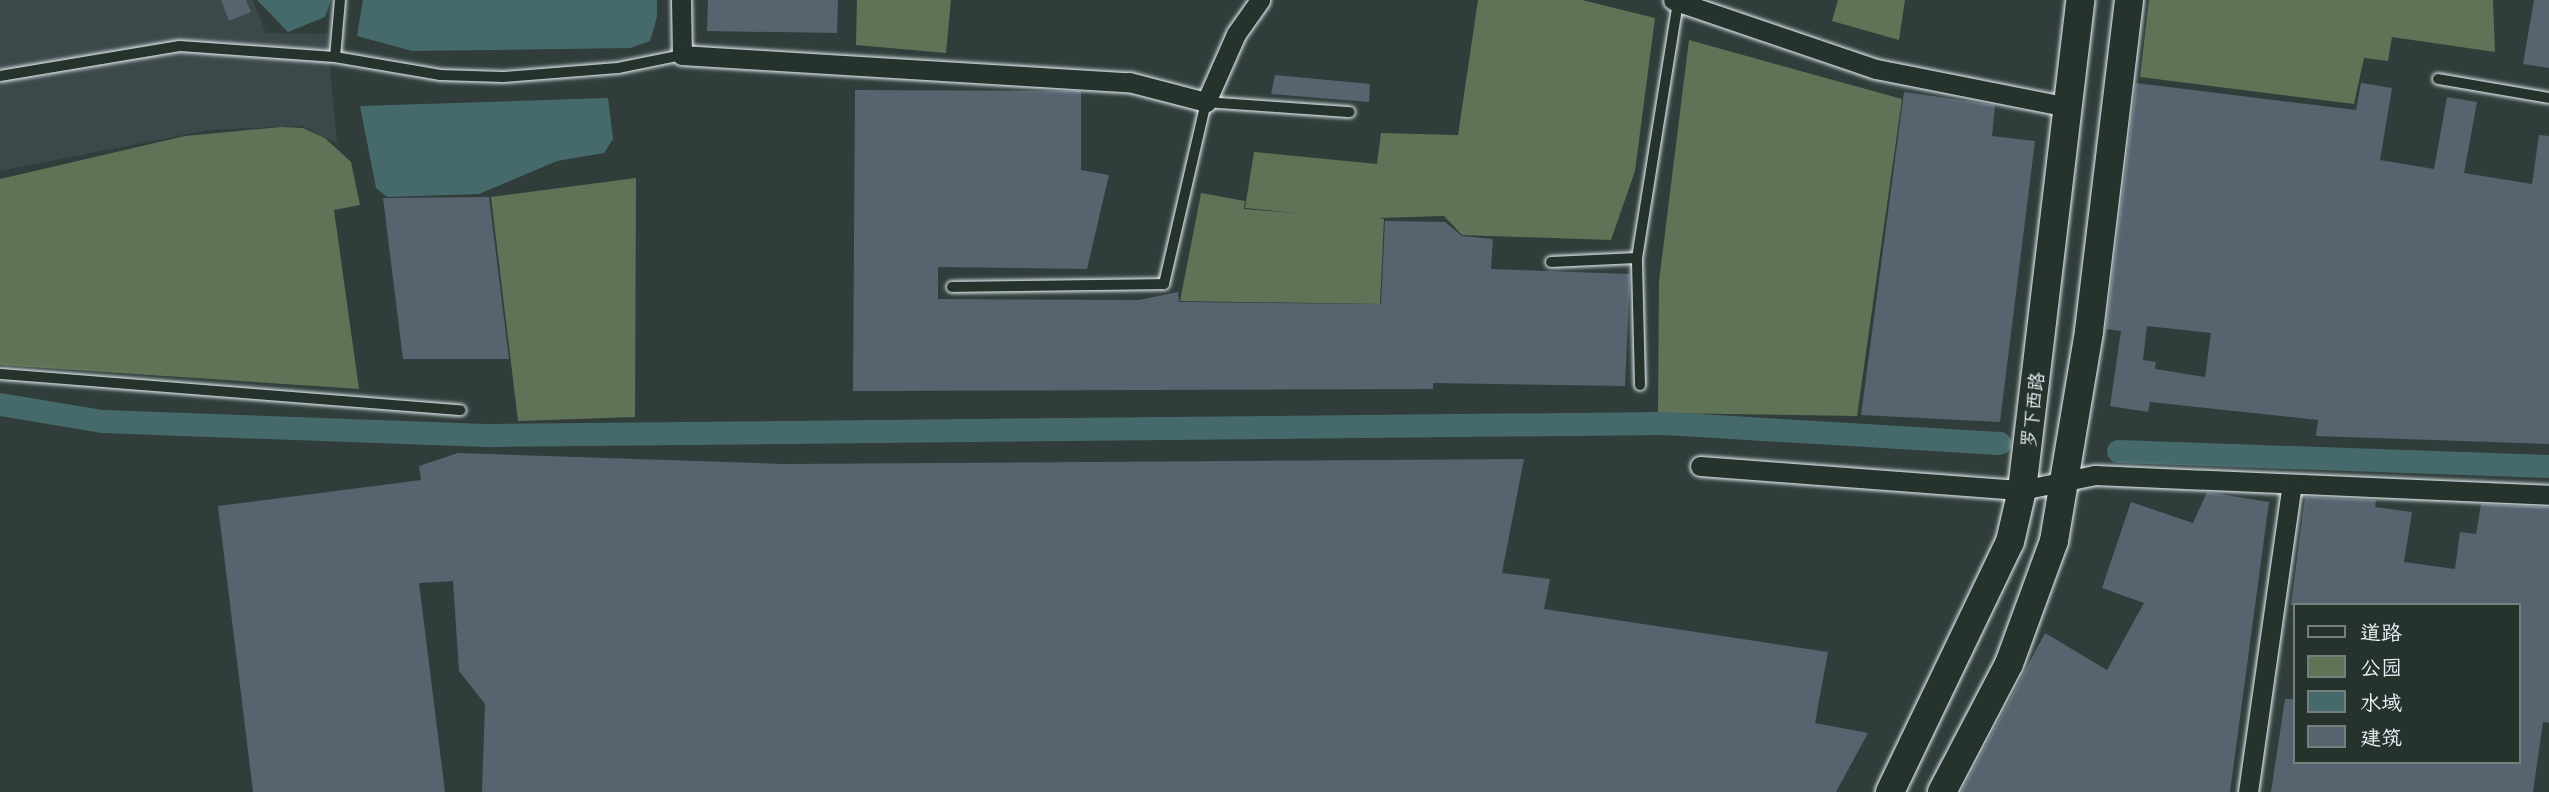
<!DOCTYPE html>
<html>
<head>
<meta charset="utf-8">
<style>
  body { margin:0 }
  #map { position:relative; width:2549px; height:792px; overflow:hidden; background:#303d3a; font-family:"Comic Neue","LXGW WenKai TC",sans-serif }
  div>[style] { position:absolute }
  .built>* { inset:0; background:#3c484a }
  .green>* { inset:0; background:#5f7356 }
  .water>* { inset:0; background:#466a6b }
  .canal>* { height:23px; margin:-11.5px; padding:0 11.5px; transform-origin:11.5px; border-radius:11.5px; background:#466a6b }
  .building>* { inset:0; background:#586370 }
  .roads { filter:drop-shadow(0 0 2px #e8f1f8) drop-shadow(0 0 2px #e8f1f8) }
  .service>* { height:10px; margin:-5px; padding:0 5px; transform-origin:5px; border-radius:5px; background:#26332d }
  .minor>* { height:19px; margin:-9.5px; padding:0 9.5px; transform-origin:9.5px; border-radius:9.5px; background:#26332d }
  .secondary>* { height:28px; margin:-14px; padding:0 14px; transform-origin:14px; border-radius:14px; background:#26332d }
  span { translate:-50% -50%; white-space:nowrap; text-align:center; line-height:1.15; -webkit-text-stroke:7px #26332d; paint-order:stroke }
  .street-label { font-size:19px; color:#e8f1f8 }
  .legend { position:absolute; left:2293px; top:603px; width:228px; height:161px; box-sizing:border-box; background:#26332d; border:2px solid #747f7e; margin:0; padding:9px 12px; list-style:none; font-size:21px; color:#e8f1f8 }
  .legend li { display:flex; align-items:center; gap:14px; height:35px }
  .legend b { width:35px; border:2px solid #747f7e }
</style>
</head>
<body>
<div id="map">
  <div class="built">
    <i style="clip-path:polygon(0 0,253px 0,266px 33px,327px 34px,337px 143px,303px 126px,209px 130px,0 171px)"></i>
  </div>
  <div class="green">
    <i style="clip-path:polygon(857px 0,951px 0,946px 53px,856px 45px)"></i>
    <i style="clip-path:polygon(1478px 0,1582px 0,1655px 18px,1635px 171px,1611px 240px,1462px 235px,1444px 216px,1378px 218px,1384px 219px,1380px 304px,1180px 301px,1201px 193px,1245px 201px,1244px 209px,1307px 214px,1245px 208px,1254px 152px,1377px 164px,1381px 133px,1458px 135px)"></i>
    <i style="clip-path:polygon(1838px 0,1905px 0,1899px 40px,1832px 21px)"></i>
    <i style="clip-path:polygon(2149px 0,2493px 0,2495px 52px,2392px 37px,2388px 61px,2364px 58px,2354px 104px,2140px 77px)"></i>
    <i style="clip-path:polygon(1689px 40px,1902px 99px,1857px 416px,1658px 413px,1659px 281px)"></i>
    <i style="clip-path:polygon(281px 127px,303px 128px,325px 138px,351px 162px,360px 205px,334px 210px,359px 389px,0 365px,0 179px,185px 136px)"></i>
    <i style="clip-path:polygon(636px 178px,635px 417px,518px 421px,491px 197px)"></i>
  </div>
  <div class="water">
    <i style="clip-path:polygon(257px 0,331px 0,325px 17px,288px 32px)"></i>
    <i style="clip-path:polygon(363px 0,657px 0,657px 17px,650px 41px,630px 48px,412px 51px,357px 36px)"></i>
    <i style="clip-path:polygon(608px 98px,613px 139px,604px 153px,557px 161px,479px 194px,387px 197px,376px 188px,360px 106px)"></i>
  </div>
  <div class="canal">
    <i style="left:0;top:404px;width:103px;rotate:9.5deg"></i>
    <i style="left:102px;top:421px;width:391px;rotate:2.1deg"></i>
    <i style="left:493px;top:435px;width:1171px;rotate:-0.59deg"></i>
    <i style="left:1664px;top:423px;width:336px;rotate:3.4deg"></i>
    <i style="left:2118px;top:451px;width:431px;rotate:2deg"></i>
  </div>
  <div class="building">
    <i style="clip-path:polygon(221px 0,246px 0,251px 12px,229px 21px)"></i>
    <i style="clip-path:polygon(708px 0,838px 0,837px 33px,707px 31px)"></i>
    <i style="clip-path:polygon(2534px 0,2549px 0,2549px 68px,2523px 64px)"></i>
    <i style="clip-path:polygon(1275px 75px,1370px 84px,1369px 102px,1271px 94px)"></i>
    <i style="clip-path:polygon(evenodd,2136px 83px,2356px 110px,2361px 83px,2392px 88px,2380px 160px,2434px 169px,2447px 97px,2477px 102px,2464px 173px,2532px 184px,2539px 135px,2549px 136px,2549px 444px,2316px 436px,2318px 420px,2150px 402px,2148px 412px,2110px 406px,2121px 331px,2106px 329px,2136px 83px,2147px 326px,2211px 333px,2205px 377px,2155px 369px,2156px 362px,2143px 360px,2147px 326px)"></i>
    <i style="clip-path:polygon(855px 90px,1081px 91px,1081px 170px,1109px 175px,1087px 269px,938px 267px,938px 299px,1139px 300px,1178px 292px,1179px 302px,1381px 304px,1385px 221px,1445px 222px,1462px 236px,1493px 239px,1491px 269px,1630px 274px,1625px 386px,1433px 383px,1433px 389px,853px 391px)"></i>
    <i style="clip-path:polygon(1904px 92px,1995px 105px,1992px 136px,2035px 141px,2000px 422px,1861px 415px)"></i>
    <i style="clip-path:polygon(489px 197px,509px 359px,403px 359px,383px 198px)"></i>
    <i style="clip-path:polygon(458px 453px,784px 464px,1524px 459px,1502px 573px,1550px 579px,1544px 609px,1828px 652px,1815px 723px,1868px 733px,1836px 792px,482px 792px,485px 704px,459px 671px,453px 581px,419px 583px,445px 792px,253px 792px,218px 506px,421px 480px,419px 466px)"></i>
    <i style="clip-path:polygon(2207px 492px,2269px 502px,2230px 792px,1961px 792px,2045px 633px,2107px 670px,2144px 603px,2102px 588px,2131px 502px,2193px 523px)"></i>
    <i style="clip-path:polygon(2305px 497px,2376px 500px,2375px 507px,2412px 512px,2404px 562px,2455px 569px,2460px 532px,2476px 534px,2481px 504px,2549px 507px,2549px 723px,2543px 722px,2533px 792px,2271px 792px,2285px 699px,2295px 699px,2295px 762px,2519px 762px,2519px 605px,2291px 605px)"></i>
  </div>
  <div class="roads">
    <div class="service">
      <i style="left:335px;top:57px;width:107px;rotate:9.7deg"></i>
      <i style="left:440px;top:75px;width:63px;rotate:1.8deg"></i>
      <i style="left:503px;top:77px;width:115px;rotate:-4.5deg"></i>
      <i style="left:618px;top:68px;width:65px;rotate:-11.5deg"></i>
      <i style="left:0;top:76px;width:182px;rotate:-9.5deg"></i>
      <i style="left:180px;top:46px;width:155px;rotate:4.1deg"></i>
      <i style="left:335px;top:57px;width:57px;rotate:-85deg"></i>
      <i style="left:2438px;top:79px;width:113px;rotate:9.7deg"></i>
      <i style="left:1551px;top:262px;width:86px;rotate:-2.7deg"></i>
      <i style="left:952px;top:287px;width:212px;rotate:-0.8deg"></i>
      <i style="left:1164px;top:284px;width:187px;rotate:-77deg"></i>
      <i style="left:1206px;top:102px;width:144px;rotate:4deg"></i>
      <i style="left:0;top:374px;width:462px;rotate:4.5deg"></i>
      <i style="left:1640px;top:385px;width:127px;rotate:-91.4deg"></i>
      <i style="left:1637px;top:258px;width:259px;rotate:-80.9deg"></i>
    </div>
    <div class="minor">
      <i style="left:681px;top:0;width:55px;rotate:89deg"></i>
      <i style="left:682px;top:55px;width:448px;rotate:3.5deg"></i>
      <i style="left:1129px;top:82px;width:80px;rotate:14.6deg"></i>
      <i style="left:1206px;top:102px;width:74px;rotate:-66.2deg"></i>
      <i style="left:1236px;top:34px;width:42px;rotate:-54.8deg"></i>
      <i style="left:1673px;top:0;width:214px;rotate:18.8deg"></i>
      <i style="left:1876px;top:69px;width:196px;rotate:11.2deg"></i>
      <i style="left:1700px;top:466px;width:323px;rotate:4.3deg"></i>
      <i style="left:2022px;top:490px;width:75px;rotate:-11.6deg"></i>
      <i style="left:2095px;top:475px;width:454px;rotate:2.5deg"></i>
      <i style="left:2248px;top:792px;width:311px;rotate:-81.9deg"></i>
    </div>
    <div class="secondary">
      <i style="left:1890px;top:792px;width:277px;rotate:-64.4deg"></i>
      <i style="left:2010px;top:542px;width:53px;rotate:-77deg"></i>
      <i style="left:2022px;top:490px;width:493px;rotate:-83.2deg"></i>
      <i style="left:1942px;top:792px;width:144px;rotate:-62.4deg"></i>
      <i style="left:2009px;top:664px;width:131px;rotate:-69.9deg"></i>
      <i style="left:2054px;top:541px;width:213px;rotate:-80.5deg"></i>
      <i style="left:2089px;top:331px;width:333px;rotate:-83.1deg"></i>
    </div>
  </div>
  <div class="street-label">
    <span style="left:2034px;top:410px;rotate:-83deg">罗下西路</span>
  </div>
  <ul class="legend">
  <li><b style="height:9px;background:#26332d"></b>道路</li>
  <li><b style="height:19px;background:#5f7356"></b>公园</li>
  <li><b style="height:19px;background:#466a6b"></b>水域</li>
  <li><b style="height:19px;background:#586370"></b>建筑</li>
  </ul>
</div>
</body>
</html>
